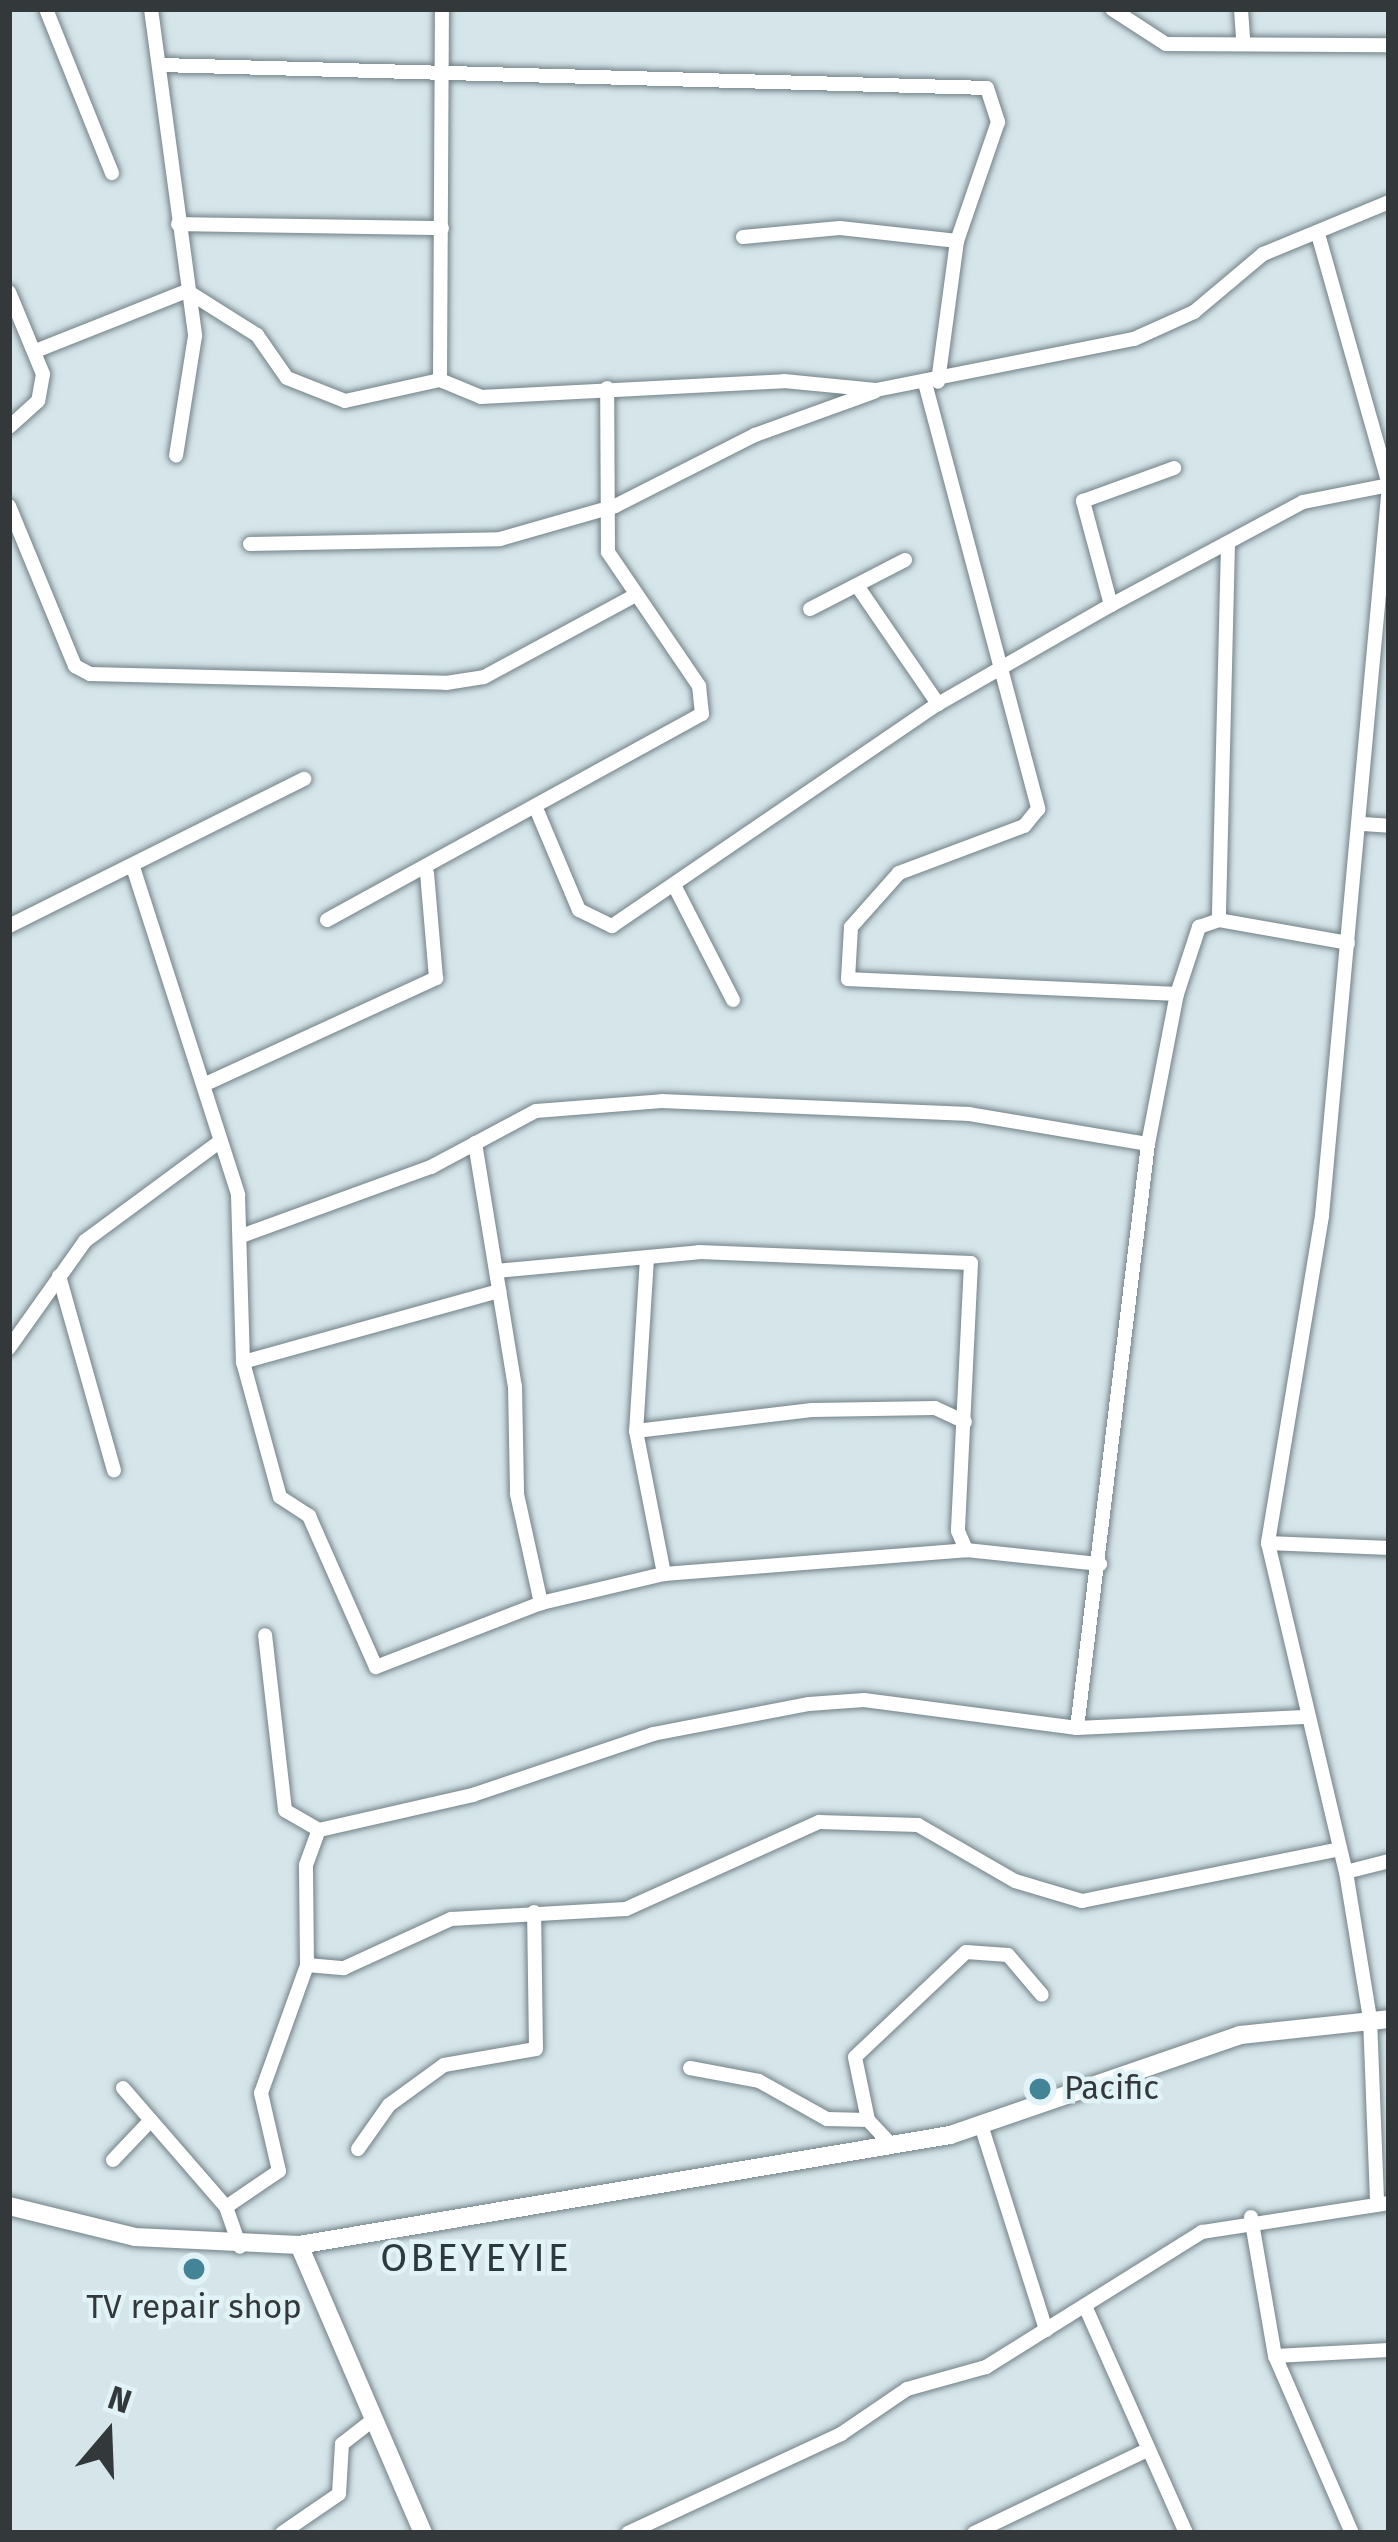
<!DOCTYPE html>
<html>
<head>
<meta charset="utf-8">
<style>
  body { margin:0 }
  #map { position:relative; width:1398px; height:2542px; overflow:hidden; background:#d5e5ea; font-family:"Fira Sans",sans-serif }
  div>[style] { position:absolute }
  .roads { filter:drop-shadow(0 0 3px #728186) drop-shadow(0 0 3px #728186) }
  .street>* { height:14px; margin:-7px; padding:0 7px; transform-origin:7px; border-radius:7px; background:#fff }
  .secondary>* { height:18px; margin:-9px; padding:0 9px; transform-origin:9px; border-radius:9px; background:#fff }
  .dots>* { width:33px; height:33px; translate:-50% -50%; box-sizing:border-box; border:6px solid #e2f3f7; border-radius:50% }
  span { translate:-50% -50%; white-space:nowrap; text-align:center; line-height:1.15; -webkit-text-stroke:9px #e2f3f7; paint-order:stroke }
  .poi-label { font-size:33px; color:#33393b }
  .left { translate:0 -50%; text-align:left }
  .quarter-label { font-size:39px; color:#2c393d; letter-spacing:3px }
  .frame { position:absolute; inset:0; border:12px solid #33393b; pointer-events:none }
  .north { position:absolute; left:48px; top:2374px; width:120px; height:120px; -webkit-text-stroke:9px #e2f3f7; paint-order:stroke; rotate:19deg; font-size:33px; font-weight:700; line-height:48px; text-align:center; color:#33393b }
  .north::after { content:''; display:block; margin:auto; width:42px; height:54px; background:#33393b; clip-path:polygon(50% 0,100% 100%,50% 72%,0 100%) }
</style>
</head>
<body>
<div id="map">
  <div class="roads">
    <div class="street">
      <i style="left:46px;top:9px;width:177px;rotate:68.1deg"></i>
      <i style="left:151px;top:9px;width:330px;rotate:82.3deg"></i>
      <i style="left:195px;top:336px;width:121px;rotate:99deg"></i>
      <i style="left:1112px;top:9px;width:64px;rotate:32.9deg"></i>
      <i style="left:1166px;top:44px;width:223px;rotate:0.3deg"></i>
      <i style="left:1241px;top:9px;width:29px;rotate:86deg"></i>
      <i style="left:160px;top:65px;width:827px;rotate:1.59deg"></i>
      <i style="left:987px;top:88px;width:36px;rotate:72deg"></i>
      <i style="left:998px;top:122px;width:126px;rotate:109deg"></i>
      <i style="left:957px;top:241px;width:142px;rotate:97.7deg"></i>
      <i style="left:178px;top:224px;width:264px;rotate:0.9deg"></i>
      <i style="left:1318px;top:234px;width:261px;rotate:74.2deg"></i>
      <i style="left:1389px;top:485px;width:734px;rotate:95.24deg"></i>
      <i style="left:1322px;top:1216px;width:331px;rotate:99.4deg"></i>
      <i style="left:1268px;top:1543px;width:338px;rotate:76.7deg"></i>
      <i style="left:1346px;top:1872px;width:148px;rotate:80.7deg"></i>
      <i style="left:1370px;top:2018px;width:185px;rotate:87.8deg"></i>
      <i style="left:743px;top:237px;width:97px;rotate:-5.3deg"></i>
      <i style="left:840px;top:228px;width:118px;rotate:6.3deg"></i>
      <i style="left:9px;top:292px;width:89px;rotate:67.5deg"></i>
      <i style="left:43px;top:374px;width:27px;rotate:100deg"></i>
      <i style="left:38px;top:401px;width:39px;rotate:138deg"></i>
      <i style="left:38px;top:350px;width:160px;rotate:-21.6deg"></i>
      <i style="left:187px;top:291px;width:83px;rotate:32.2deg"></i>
      <i style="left:257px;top:335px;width:52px;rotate:55.1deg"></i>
      <i style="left:287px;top:378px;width:62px;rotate:21.6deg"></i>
      <i style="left:345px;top:401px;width:97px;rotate:-12.5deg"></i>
      <i style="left:440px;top:380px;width:44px;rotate:22.5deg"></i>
      <i style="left:481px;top:397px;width:303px;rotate:-3deg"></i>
      <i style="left:784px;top:381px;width:92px;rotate:5.6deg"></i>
      <i style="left:876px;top:390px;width:263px;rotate:-11.2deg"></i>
      <i style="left:1134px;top:339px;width:66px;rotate:-24.2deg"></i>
      <i style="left:1194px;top:312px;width:90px;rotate:-40deg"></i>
      <i style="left:1263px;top:254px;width:136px;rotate:-22.4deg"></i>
      <i style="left:440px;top:380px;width:371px;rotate:-89.7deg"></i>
      <i style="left:925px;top:383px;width:441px;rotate:75.1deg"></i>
      <i style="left:1038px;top:809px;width:22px;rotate:129deg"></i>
      <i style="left:1024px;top:826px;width:134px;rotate:159.4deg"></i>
      <i style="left:899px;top:873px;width:72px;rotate:131.6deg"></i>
      <i style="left:851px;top:927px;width:52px;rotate:93.3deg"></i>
      <i style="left:848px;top:979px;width:329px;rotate:2.6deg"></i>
      <i style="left:9px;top:506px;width:173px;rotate:67.6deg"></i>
      <i style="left:75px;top:666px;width:17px;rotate:28deg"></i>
      <i style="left:90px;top:674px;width:356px;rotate:1.4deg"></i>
      <i style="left:446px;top:683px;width:38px;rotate:-9deg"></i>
      <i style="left:484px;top:677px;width:170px;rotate:-28.4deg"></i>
      <i style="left:250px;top:544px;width:250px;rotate:-1.1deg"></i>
      <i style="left:500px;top:539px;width:120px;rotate:-16deg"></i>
      <i style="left:615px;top:506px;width:157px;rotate:-26.9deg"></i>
      <i style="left:755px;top:435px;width:127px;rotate:-19.9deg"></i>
      <i style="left:1228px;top:544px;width:376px;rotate:91.4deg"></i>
      <i style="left:1219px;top:920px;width:131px;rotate:10.1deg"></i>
      <i style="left:858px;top:587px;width:142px;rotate:55.6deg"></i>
      <i style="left:1111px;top:605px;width:108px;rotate:-105.1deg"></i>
      <i style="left:1083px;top:501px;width:97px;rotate:-19.9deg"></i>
      <i style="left:810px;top:609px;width:107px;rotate:-27.3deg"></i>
      <i style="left:538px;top:813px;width:105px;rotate:67.1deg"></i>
      <i style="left:579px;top:910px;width:37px;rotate:26deg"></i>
      <i style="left:612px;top:926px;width:394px;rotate:-34.3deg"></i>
      <i style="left:938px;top:704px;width:199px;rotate:-29.8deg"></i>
      <i style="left:1111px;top:605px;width:218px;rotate:-28.2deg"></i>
      <i style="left:1303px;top:502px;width:88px;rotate:-11.2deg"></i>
      <i style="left:1363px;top:824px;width:26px;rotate:4deg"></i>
      <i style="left:133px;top:867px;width:344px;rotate:72.2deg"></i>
      <i style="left:238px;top:1195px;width:167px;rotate:88.3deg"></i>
      <i style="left:243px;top:1362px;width:140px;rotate:74.7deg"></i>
      <i style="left:280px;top:1497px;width:35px;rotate:33deg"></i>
      <i style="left:309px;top:1516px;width:165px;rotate:66.1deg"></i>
      <i style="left:376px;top:1667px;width:177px;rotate:-21.2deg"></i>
      <i style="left:541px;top:1603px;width:126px;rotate:-13.3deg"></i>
      <i style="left:664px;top:1574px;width:303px;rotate:-4.5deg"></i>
      <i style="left:966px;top:1550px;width:135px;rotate:6deg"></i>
      <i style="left:675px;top:887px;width:127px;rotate:62.8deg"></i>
      <i style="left:327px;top:920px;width:428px;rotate:-28.8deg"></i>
      <i style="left:702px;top:714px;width:28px;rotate:-96deg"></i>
      <i style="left:699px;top:686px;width:162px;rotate:-124.2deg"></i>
      <i style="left:608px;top:552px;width:164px;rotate:-90.3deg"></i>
      <i style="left:9px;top:926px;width:330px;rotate:-26.5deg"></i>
      <i style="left:210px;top:1082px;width:249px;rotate:-24.7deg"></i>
      <i style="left:436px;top:978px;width:105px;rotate:-94.9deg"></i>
      <i style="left:475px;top:1143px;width:246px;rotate:80.7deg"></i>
      <i style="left:515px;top:1386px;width:108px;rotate:88.9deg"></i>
      <i style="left:517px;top:1494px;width:112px;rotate:77.6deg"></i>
      <i style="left:244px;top:1235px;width:199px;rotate:-20deg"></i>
      <i style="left:431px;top:1167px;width:119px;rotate:-28.1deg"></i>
      <i style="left:536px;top:1111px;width:126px;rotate:-4.5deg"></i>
      <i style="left:662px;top:1101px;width:307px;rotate:2.4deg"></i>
      <i style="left:969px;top:1114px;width:181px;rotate:9.5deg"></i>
      <i style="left:647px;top:1258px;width:173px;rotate:93.6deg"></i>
      <i style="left:636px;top:1431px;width:146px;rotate:78.9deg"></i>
      <i style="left:496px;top:1271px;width:204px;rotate:-5.3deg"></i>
      <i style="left:699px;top:1252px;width:272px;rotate:2.3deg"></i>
      <i style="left:971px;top:1263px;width:268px;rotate:92.8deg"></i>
      <i style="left:958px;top:1531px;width:21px;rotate:67deg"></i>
      <i style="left:59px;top:1276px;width:202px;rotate:74.2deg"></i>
      <i style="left:9px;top:1348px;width:131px;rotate:-54.6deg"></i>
      <i style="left:85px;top:1241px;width:165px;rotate:-36.4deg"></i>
      <i style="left:243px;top:1362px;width:266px;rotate:-15.5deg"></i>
      <i style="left:636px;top:1431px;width:177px;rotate:-6.8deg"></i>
      <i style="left:812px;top:1410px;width:123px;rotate:-0.9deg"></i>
      <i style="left:935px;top:1408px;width:33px;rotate:25deg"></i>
      <i style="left:1268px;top:1543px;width:121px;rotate:2.4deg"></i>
      <i style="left:1077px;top:1728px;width:588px;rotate:-83.07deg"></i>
      <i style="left:1148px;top:1144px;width:153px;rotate:-79.1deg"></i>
      <i style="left:1177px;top:994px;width:71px;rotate:-71.8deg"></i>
      <i style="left:1199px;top:927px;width:21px;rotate:-19deg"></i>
      <i style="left:319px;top:1830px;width:158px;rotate:-12.8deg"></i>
      <i style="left:473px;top:1795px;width:190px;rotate:-18.7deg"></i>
      <i style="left:653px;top:1734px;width:159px;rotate:-10.9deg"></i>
      <i style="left:809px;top:1704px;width:55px;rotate:-4.2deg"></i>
      <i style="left:864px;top:1700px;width:215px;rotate:7.5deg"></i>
      <i style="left:1077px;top:1728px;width:227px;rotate:-2.8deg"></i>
      <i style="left:1346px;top:1872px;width:44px;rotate:-14.3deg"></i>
      <i style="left:307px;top:1965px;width:37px;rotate:5deg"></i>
      <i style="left:344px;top:1968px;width:118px;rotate:-24.6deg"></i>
      <i style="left:451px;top:1919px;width:175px;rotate:-3.3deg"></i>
      <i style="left:626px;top:1909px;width:212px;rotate:-24.3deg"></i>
      <i style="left:819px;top:1822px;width:99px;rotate:1.7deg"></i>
      <i style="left:918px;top:1825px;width:112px;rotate:30deg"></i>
      <i style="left:1015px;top:1881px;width:70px;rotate:16.6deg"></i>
      <i style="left:1082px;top:1901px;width:263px;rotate:-11.4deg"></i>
      <i style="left:690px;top:2068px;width:70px;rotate:10.7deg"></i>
      <i style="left:759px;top:2081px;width:78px;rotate:29.2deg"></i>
      <i style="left:827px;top:2119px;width:41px;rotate:1.4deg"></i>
      <i style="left:868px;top:2120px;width:35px;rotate:47deg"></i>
      <i style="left:123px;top:2088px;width:157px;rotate:49.1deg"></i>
      <i style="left:226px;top:2207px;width:42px;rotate:70.7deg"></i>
      <i style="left:868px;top:2120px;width:64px;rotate:-101.7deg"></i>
      <i style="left:855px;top:2057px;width:153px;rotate:-43.4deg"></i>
      <i style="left:966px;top:1952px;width:42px;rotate:4.1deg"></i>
      <i style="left:1008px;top:1955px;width:52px;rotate:49.6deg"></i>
      <i style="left:982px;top:2128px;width:212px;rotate:72.4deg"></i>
      <i style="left:358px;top:2149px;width:54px;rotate:-54.8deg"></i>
      <i style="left:389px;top:2105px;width:68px;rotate:-36deg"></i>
      <i style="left:444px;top:2065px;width:93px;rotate:-9.9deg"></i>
      <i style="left:536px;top:2049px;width:137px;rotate:-90.8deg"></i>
      <i style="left:113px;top:2160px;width:54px;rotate:-46.5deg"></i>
      <i style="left:226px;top:2207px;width:64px;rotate:-34.2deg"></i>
      <i style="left:279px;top:2171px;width:80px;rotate:-103deg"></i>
      <i style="left:261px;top:2093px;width:136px;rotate:-70.2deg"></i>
      <i style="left:307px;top:1965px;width:100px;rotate:-90.6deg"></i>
      <i style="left:306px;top:1865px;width:37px;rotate:-70deg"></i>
      <i style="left:319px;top:1830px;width:39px;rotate:-150deg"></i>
      <i style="left:285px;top:1810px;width:176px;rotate:-96.5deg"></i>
      <i style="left:1251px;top:2217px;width:141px;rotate:80.2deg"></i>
      <i style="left:1275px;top:2356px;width:193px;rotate:66.5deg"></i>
      <i style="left:1085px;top:2306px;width:248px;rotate:66deg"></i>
      <i style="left:1275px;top:2356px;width:114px;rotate:-3deg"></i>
      <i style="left:282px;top:2533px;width:69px;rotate:-34.4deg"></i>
      <i style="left:339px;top:2494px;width:50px;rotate:-86.6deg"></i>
      <i style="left:342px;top:2444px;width:33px;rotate:-38deg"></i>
      <i style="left:628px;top:2533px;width:235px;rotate:-24.9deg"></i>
      <i style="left:841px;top:2434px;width:80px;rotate:-34.3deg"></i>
      <i style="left:907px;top:2389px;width:82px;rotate:-15.6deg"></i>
      <i style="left:986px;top:2367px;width:255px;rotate:-32deg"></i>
      <i style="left:1202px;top:2232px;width:189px;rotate:-8.8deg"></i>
      <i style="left:974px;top:2533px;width:187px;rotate:-25.6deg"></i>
    </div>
    <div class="secondary">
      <i style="left:9px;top:2206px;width:130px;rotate:13.8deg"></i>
      <i style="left:135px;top:2237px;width:164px;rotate:2.8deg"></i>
      <i style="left:299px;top:2245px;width:660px;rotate:-9.59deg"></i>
      <i style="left:950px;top:2135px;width:307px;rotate:-19deg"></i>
      <i style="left:1240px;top:2035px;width:150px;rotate:-6.1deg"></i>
      <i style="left:299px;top:2245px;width:314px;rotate:66.7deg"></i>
    </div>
  </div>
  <div class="dots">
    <i style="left:1040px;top:2089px;background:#438596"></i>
    <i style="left:194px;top:2269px;background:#438596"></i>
  </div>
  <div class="poi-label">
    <span class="left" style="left:1064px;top:2089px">Pacific</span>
    <span style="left:194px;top:2308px">TV repair shop</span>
  </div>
  <div class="quarter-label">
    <span style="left:476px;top:2258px">OBEYEYIE</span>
  </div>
  <div class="frame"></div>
  <div class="north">N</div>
</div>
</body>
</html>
